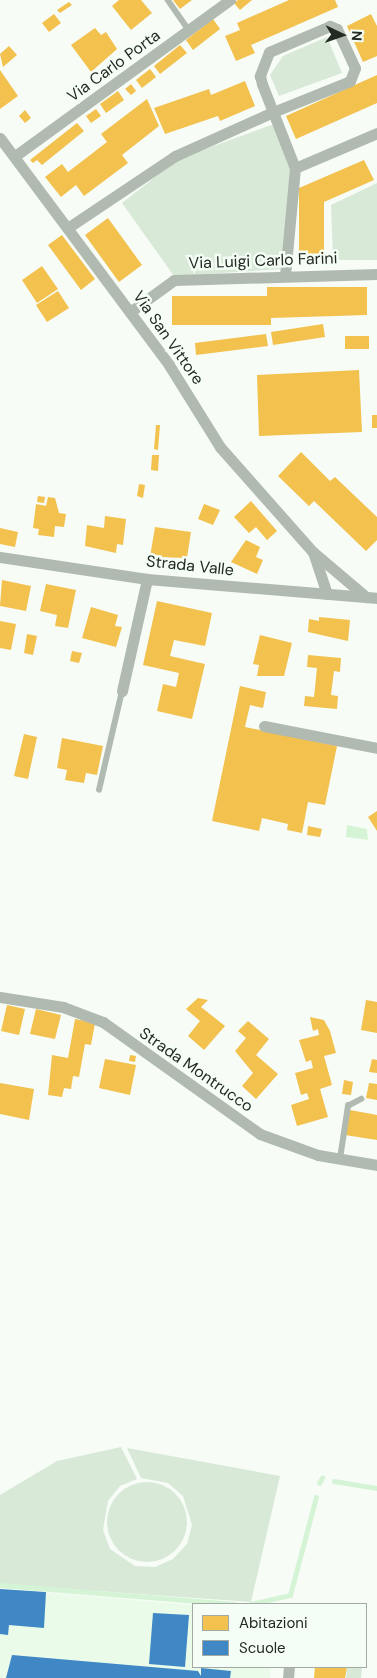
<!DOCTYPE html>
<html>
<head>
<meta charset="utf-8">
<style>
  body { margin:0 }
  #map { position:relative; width:377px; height:1678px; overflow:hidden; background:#f7fcf7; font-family:"DM Sans",sans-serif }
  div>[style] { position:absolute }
  .built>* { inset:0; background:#eafbea }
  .green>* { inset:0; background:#d8e9d8 }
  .round { border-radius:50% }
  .water>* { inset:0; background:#d5f4d6 }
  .homes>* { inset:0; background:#f2c14e }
  .schools>* { inset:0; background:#3f88c5 }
  .stream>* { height:4.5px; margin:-2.25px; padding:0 2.25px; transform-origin:2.25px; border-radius:2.25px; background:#d5f4d6 }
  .lane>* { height:5.5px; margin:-2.75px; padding:0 2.75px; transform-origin:2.75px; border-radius:2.75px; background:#b0bab0 }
  .street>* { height:11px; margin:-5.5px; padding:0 5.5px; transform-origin:5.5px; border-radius:5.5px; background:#b0bab0 }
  span { translate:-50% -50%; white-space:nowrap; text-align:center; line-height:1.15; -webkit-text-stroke:5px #f5fef6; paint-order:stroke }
  .street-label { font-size:16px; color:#222a22 }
  .legend { position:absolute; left:192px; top:1603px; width:175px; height:65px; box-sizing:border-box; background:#f5fef6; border:1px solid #a1a9a1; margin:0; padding:6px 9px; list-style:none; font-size:15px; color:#222a22 }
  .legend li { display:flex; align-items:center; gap:10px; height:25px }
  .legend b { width:25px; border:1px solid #a1a9a1 }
  .north { position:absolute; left:317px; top:10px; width:50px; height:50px; -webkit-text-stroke:4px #f5fef6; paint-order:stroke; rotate:93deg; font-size:14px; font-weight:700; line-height:20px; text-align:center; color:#222a22 }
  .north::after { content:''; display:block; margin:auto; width:18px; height:22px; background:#222a22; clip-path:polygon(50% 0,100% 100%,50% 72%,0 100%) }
</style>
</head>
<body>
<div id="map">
  <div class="built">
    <i style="clip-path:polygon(0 1589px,193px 1605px,193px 1667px,271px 1667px,270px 1678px,0 1678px)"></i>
  </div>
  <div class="green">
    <i style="clip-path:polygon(327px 37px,342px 73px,279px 96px,270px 75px,283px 56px)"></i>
    <i style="clip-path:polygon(271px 125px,276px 128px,292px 169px,282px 269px,174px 276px,122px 203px,178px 159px)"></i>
    <i style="clip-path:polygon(377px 183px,377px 260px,333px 260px,331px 205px)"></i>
    <i style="clip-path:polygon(121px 1447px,137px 1479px,120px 1486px,108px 1501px,103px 1530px,110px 1549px,135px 1566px,155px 1567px,173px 1559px,187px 1544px,192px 1525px,183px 1496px,168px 1483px,141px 1478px,127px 1448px,280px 1476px,251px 1602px,0 1584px,0 1495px,57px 1461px)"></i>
    <i class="round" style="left:107px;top:1482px;width:80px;height:80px"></i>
    <i style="clip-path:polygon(347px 1667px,362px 1667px,361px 1678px,346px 1678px)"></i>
  </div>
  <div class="water">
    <i style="clip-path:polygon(347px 825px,367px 829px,368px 840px,346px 837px)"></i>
  </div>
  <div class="homes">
    <i style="clip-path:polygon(119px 0,141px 0,152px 13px,131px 30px,112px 6px)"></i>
    <i style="clip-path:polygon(173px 0,192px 0,180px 9px)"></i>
    <i style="clip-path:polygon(238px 0,252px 0,240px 10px,234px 3px)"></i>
    <i style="clip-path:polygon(289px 0,335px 0,338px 7px,251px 45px,255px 53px,236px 61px,225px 36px,240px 30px,237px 23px)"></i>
    <i style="clip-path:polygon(69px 2px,72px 5px,60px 13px,57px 10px)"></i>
    <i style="clip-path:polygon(54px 14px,61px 23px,49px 32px,42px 23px)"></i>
    <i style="clip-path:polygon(371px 14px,377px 26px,377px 56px,363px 62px,347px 26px)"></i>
    <i style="clip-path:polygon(213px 19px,220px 29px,193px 50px,186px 40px)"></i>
    <i style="clip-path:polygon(95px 28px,101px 35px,106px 32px,117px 49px,91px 72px,71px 45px)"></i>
    <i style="clip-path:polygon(180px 45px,187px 53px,160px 74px,154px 66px)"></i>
    <i style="clip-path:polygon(9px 46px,17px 55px,3px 67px,0 54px)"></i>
    <i style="clip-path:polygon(150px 69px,156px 77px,142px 88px,136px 80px)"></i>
    <i style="clip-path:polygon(0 70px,18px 96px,0 109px)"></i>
    <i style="clip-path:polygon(377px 75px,377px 103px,296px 139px,286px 116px)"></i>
    <i style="clip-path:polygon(245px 81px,255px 106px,220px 121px,218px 116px,165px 134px,154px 108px,209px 89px,211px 95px)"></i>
    <i style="clip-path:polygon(131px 84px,136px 91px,131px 95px,125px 89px)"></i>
    <i style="clip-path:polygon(118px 91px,124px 100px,106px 113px,100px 104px)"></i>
    <i style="clip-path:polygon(147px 99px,159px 126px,122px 155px,128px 163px,84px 196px,76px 185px,61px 197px,45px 177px,62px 164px,68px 172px,107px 142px,101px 134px)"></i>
    <i style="clip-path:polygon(96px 109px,101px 116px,91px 123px,86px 116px)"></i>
    <i style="clip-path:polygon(25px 110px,31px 118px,25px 123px,19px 116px)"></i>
    <i style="clip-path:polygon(77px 123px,84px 131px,42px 165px,37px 160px,33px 163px,30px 160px)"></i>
    <i style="clip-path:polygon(364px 160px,374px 180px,324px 202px,324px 260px,299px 260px,299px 188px)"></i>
    <i style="clip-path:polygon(108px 218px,142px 265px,119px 282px,85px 235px)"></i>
    <i style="clip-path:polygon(62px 235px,95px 279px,81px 290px,48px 245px)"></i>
    <i style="clip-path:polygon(42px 266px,58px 289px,37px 303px,22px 280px)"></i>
    <i style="clip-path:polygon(267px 287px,367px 287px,367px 315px,271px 318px,271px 325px,172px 325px,172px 296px,267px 296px)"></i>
    <i style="clip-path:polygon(58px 291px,69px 308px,47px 322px,36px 305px)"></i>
    <i style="clip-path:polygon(323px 324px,325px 337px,273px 345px,271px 332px)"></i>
    <i style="clip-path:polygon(266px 334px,268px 346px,196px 355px,195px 343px)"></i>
    <i style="clip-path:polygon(345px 336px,369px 336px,369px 349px,345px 349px)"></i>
    <i style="clip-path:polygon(359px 370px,362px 432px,259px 436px,257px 375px)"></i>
    <i style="clip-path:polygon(372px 415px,377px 415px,377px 428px,372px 428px)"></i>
    <i style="clip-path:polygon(156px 425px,160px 425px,158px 450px,154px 449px)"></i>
    <i style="clip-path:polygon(301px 452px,330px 481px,335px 477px,377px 517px,377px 540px,366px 551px,314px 501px,309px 506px,278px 476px)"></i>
    <i style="clip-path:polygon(152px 455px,159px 455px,158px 471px,151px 470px)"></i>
    <i style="clip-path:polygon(139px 484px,145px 485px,143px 498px,137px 496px)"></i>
    <i style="clip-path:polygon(38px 496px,45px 497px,44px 503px,37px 502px)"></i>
    <i style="clip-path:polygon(48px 497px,55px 498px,59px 513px,66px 514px,64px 527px,55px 526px,54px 537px,38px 535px,39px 529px,33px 528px,36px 504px,46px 506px)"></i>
    <i style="clip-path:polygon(251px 501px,277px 531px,267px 540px,256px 527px,249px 533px,234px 517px)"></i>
    <i style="clip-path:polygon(204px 504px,220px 510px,213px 525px,198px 519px)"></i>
    <i style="clip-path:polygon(105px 516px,126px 519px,123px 545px,117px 544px,116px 553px,85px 546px,87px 525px,104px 528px)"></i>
    <i style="clip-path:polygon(155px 527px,191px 532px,187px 558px,150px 557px)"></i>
    <i style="clip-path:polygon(0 528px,18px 532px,15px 547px,0 544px)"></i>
    <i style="clip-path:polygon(246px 540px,260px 547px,256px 557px,263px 560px,257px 574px,231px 562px)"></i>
    <i style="clip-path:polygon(2px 580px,31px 586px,26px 611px,0 606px)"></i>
    <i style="clip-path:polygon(46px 584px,76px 590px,68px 628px,55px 626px,57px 615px,40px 611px)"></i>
    <i style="clip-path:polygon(157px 601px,212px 613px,205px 646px,174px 640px,170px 656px,205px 664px,192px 719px,157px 711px,163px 684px,176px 687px,179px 673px,143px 665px)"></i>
    <i style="clip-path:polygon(91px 607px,118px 615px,115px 626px,122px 627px,116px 647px,82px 638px)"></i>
    <i style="clip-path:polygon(319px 617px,350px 620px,348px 641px,308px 632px,309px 619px,319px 621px)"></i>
    <i style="clip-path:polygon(0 621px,16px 624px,11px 650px,0 648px)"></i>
    <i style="clip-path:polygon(27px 634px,37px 636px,33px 655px,24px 653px)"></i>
    <i style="clip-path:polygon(260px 635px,292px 643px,284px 676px,257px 676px,259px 665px,253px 664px)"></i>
    <i style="clip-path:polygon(72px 651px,82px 653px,79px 663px,70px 661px)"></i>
    <i style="clip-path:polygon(308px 655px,341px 658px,340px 672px,334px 671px,331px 695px,338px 696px,337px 709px,304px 706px,305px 696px,314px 697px,317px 668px,307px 667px)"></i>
    <i style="clip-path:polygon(240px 686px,266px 692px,263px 708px,250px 705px,245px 727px,337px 746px,325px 805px,308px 802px,302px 833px,287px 830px,288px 824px,262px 818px,259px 831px,212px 821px)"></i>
    <i style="clip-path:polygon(24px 734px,37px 737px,28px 779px,14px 776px)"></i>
    <i style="clip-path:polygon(62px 738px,103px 746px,97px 775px,86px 773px,84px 783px,65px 780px,67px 770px,57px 768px)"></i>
    <i style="clip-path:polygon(377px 811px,377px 831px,368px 817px)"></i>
    <i style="clip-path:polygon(308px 826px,322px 829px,320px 837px,307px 835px)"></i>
    <i style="clip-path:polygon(198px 998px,208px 1000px,201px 1007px,225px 1026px,204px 1050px,188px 1036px,200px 1021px,186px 1009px)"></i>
    <i style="clip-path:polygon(366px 1000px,377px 1002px,377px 1033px,361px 1030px)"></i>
    <i style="clip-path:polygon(7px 1005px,25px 1009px,19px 1035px,1px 1031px)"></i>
    <i style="clip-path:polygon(36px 1009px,61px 1015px,55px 1039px,30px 1034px)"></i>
    <i style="clip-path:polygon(310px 1017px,324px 1020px,330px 1031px,336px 1053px,324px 1056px,332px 1085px,320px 1089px,328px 1117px,297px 1126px,291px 1105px,309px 1099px,307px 1093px,301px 1095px,295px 1073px,313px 1068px,311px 1060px,306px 1062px,299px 1040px,319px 1035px,318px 1029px,313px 1031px)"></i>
    <i style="clip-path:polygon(75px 1019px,95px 1023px,91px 1045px,85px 1044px,79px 1077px,73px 1076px,71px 1089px,64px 1088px,62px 1097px,48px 1095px,52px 1055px,68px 1058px)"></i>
    <i style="clip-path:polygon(248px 1021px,269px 1039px,256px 1055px,278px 1074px,256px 1099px,242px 1086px,253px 1073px,235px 1051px,246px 1038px,238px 1031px)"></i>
    <i style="clip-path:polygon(130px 1055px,136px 1056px,135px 1062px,129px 1061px)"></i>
    <i style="clip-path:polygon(105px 1059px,136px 1065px,130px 1095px,99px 1088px)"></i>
    <i style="clip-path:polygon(372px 1059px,377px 1060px,377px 1073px,369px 1072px)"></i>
    <i style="clip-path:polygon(344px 1080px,353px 1082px,351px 1095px,342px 1094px)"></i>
    <i style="clip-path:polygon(0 1083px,34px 1089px,29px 1120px,0 1114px)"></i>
    <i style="clip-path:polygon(369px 1083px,377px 1084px,377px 1100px,366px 1098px)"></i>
    <i style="clip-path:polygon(350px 1110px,377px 1115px,377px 1140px,345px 1135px)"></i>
    <i style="clip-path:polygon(315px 1667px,347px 1667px,345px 1678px,314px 1678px)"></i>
  </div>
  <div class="schools">
    <i style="clip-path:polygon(0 1589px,46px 1592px,44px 1628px,9px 1625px,8px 1635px,0 1634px)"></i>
    <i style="clip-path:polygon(153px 1613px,189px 1615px,185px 1667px,149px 1664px)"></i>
    <i style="clip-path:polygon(12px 1655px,198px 1671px,201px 1676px,201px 1668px,231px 1671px,230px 1678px,6px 1678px)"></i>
  </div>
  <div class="stream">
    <i style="left:334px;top:1481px;width:44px;rotate:9.2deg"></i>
    <i style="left:319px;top:1483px;width:6px;rotate:-59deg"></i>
    <i style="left:0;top:1585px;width:235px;rotate:4.6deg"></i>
    <i style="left:251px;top:1604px;width:40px;rotate:-13deg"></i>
    <i style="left:290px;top:1595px;width:101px;rotate:-75.1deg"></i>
  </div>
  <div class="lane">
    <i style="left:168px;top:0;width:38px;rotate:55deg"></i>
    <i style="left:99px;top:790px;width:102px;rotate:-76.9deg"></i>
    <i style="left:340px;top:1159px;width:54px;rotate:-81.4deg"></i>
    <i style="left:348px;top:1106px;width:15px;rotate:-28deg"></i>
  </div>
  <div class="street">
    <i style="left:0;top:138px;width:283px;rotate:53.3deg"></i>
    <i style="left:169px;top:365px;width:97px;rotate:58.1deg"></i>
    <i style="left:220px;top:447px;width:140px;rotate:48.5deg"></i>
    <i style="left:15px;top:156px;width:266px;rotate:-36deg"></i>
    <i style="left:295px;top:168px;width:89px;rotate:-23.1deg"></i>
    <i style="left:69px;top:227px;width:128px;rotate:-33.8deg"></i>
    <i style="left:175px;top:156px;width:107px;rotate:-24.2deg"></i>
    <i style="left:273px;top:112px;width:83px;rotate:-21.9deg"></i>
    <i style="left:350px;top:81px;width:14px;rotate:-69deg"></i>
    <i style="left:355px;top:68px;width:43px;rotate:-114.8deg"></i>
    <i style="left:337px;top:29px;width:8px;rotate:-157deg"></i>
    <i style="left:330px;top:26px;width:66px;rotate:156.9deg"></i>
    <i style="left:269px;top:52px;width:26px;rotate:111deg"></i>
    <i style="left:260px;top:76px;width:8px;rotate:76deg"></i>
    <i style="left:262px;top:84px;width:90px;rotate:68.6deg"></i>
    <i style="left:295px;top:168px;width:107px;rotate:95.3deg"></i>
    <i style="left:130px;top:312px;width:54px;rotate:-36deg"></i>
    <i style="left:174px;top:280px;width:203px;rotate:-1.7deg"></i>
    <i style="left:0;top:557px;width:149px;rotate:8.5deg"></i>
    <i style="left:147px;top:579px;width:231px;rotate:4.7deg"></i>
    <i style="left:327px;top:594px;width:44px;rotate:-108.4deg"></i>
    <i style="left:313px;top:552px;width:70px;rotate:40.3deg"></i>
    <i style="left:122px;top:691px;width:115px;rotate:-77.4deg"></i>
    <i style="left:264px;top:726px;width:115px;rotate:11deg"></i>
    <i style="left:0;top:997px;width:64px;rotate:9deg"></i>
    <i style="left:63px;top:1007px;width:43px;rotate:20.6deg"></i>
    <i style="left:103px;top:1022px;width:193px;rotate:35.5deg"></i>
    <i style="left:260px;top:1134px;width:62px;rotate:19.9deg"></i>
    <i style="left:318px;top:1155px;width:60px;rotate:9.6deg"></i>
    <i style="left:288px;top:1678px;width:11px;rotate:-85deg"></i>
  </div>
  <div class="street-label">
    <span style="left:114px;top:66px;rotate:-36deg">Via Carlo Porta</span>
    <span style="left:263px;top:261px;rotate:-2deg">Via Luigi Carlo Farini</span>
    <span style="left:168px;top:338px;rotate:55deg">Via San Vittore</span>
    <span style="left:190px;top:566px;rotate:6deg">Strada Valle</span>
    <span style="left:196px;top:1070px;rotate:35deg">Strada Montrucco</span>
  </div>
  <ul class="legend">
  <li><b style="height:14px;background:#f2c14e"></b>Abitazioni</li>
  <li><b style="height:14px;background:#3f88c5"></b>Scuole</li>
  </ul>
  <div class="north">N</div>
</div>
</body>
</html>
